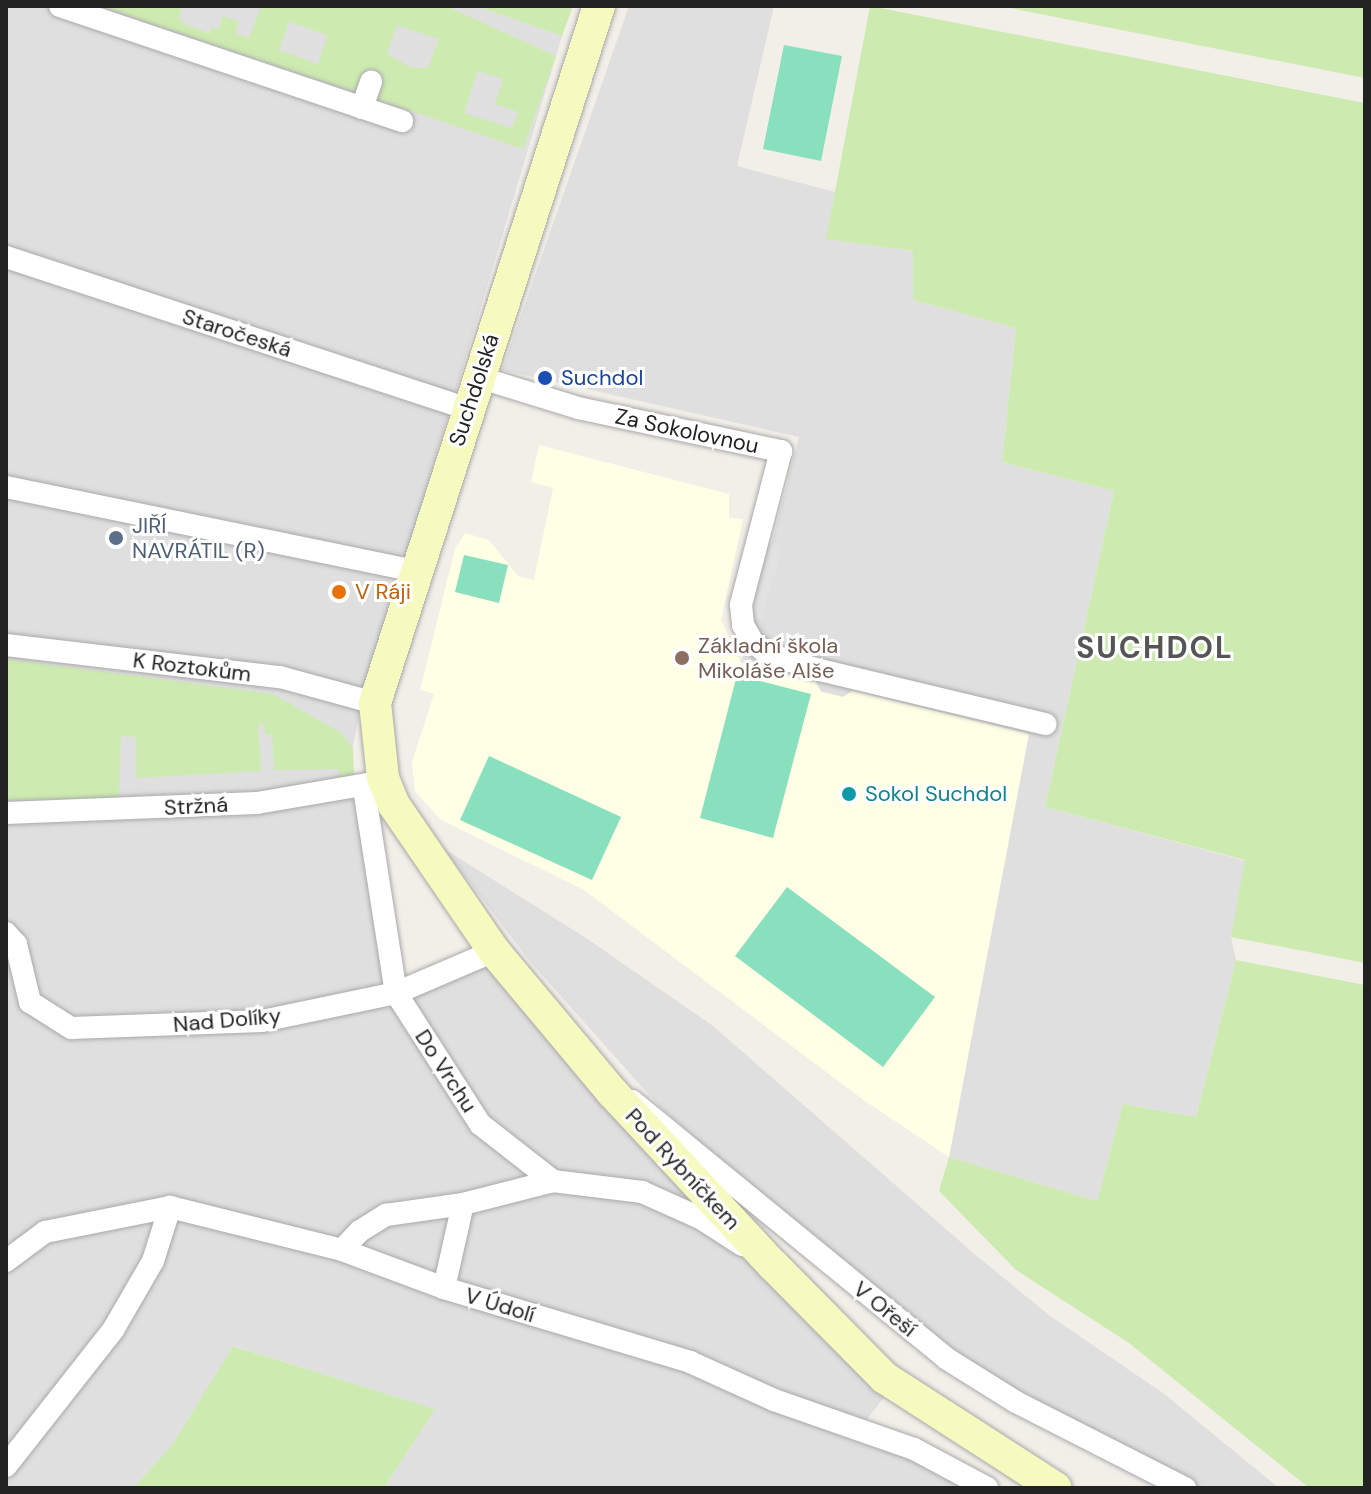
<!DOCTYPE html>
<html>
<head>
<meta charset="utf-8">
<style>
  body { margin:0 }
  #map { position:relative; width:1371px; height:1494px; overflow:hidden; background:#f2efe9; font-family:"DM Sans",sans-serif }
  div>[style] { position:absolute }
  .residential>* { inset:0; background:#e0dfdf }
  .education>* { inset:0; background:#ffffe5 }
  .grass>* { inset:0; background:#cdebb0 }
  .pitch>* { inset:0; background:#88e0be }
  .parking>* { inset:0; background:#e2e2e2 }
  .roads { filter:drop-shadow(0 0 2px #a9a9a9) drop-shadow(0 0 2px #a9a9a9) }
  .street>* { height:22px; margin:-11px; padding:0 11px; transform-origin:11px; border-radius:11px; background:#fff }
  .secondary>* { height:32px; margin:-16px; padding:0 16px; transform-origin:16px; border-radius:16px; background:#f7fabf }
  .dots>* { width:22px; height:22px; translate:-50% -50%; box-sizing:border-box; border:4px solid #fff; border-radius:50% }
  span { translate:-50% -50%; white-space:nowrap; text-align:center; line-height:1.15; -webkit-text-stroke:6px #fff; paint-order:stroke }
  .street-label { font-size:22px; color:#222 }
  .transit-label { font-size:22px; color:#164399 }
  .left { translate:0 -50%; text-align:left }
  .service-label { font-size:22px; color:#4e5e75 }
  .food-label { font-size:22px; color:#c56008 }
  .education-label { font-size:22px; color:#785e54 }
  .culture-label { font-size:22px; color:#0d838f }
  .district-label { font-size:30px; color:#555; font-weight:700; letter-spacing:2px }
  .frame { position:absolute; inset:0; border:8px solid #222; pointer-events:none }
</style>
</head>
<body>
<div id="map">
  <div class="residential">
    <i style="clip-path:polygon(6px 6px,476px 6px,562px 36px,359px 714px,352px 752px,355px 801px,388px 1008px,488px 964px,888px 1392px,851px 1440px,910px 1459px,962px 1488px,384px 1488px,434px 1409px,234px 1346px,172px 1445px,133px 1488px,6px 1488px)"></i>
    <i style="clip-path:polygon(629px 6px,774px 6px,737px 166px,835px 192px,827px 239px,913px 251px,913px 300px,1016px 328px,1002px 462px,1114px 491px,1045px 807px,1246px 861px,1231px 937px,1236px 960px,1196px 1117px,1123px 1104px,1097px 1201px,949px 1157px,1028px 734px,853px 691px,843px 697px,821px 691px,815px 681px,741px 663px,799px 437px,502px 370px)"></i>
    <i style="clip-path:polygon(443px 848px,586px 938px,713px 1026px,971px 1251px,1050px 1316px,1163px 1393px,1279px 1488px,1153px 1488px,1163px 1468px,1013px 1391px,894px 1314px,659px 1106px,532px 964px)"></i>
  </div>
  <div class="education">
    <i style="clip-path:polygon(539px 445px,729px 494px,729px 518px,743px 519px,721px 620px,741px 663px,815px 681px,821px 692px,843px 697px,853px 691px,1029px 734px,949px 1157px,865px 1101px,584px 890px,441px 820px,415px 791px,412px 762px,434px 694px,420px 690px,455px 549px,465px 533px,489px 540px,518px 576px,534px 580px,553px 488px,531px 482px)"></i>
  </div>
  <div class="grass">
    <i style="clip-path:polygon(evenodd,100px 6px,182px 6px,179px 17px,184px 24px,209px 33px,211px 28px,218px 30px,223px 16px,239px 22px,235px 33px,249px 38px,261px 6px,446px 6px,556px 56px,523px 149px,100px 6px,289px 22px,328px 35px,318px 64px,279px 50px,289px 22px,100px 6px,397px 25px,439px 39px,428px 68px,412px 68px,387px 54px,397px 25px,100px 6px,478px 71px,503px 79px,495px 104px,518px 112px,512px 128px,464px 113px,478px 71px)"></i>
    <i style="clip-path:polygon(476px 6px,573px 6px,562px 36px)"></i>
    <i style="clip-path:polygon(870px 6px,1365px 103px,1365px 963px,1231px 937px,1245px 860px,1045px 807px,1114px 491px,1002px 462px,1016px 328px,913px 300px,913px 251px,826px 239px)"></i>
    <i style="clip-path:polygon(1000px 6px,1365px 6px,1365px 78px)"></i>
    <i style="clip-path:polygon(6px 659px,273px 694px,340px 732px,353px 748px,354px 776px,340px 786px,338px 769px,274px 770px,272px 734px,265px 734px,264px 724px,258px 725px,261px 771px,136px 778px,136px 737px,121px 736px,119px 803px,6px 800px)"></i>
    <i style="clip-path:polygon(1236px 960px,1365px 985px,1365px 1488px,1309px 1488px,1129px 1343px,1016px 1270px,939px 1191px,949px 1157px,1097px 1201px,1123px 1104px,1196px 1117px)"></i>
    <i style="clip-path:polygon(233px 1346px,435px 1409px,384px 1488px,133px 1488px,172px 1445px)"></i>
  </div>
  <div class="pitch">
    <i style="clip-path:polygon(784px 45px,842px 56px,821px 161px,763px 149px)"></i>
    <i style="clip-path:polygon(464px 555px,508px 565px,499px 603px,455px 592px)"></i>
    <i style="clip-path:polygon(737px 675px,811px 694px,773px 838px,700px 818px)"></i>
    <i style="clip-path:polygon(489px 756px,621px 817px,592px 880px,460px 820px)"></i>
    <i style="clip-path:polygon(787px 887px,935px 997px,883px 1067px,735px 956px)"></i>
  </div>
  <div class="parking">
    <i style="clip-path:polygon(767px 542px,783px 546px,761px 620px,748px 617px)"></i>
  </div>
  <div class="roads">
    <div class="street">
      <i style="left:60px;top:6px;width:361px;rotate:18.6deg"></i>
      <i style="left:362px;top:108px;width:28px;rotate:-71deg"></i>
      <i style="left:6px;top:257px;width:486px;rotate:18.2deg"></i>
      <i style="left:478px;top:377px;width:105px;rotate:17.2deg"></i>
      <i style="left:578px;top:408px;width:208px;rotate:12deg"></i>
      <i style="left:781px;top:451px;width:159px;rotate:104.6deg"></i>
      <i style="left:741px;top:605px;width:20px;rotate:84deg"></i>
      <i style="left:743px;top:625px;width:20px;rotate:60deg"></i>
      <i style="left:753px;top:642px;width:19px;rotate:39deg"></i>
      <i style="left:768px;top:654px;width:50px;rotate:17.4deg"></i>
      <i style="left:816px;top:669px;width:236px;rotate:13.5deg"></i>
      <i style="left:6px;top:487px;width:418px;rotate:11.6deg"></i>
      <i style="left:6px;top:645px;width:276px;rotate:6.7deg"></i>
      <i style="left:280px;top:677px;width:98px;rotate:15.3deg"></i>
      <i style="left:364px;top:789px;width:206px;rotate:81.1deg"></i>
      <i style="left:396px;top:993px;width:156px;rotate:57.3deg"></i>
      <i style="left:480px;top:1124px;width:93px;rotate:38deg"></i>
      <i style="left:553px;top:1181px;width:90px;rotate:7deg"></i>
      <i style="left:642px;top:1192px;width:66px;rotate:24.2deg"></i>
      <i style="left:702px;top:1219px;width:48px;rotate:33deg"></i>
      <i style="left:6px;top:813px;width:251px;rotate:-2.3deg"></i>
      <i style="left:257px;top:803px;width:119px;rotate:-9.7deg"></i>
      <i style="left:6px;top:933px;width:15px;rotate:48deg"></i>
      <i style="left:16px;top:944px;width:60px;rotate:76.4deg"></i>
      <i style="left:30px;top:1002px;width:49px;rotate:32.4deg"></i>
      <i style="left:71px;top:1028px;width:191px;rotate:-2.1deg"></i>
      <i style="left:262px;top:1021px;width:137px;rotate:-11.8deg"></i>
      <i style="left:396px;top:993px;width:107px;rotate:-23.2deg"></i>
      <i style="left:632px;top:1101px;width:407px;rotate:39.3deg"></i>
      <i style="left:947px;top:1359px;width:81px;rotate:31.9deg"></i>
      <i style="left:1016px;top:1402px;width:190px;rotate:27deg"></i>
      <i style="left:342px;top:1250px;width:26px;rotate:-47deg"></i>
      <i style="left:360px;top:1231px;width:31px;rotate:-32deg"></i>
      <i style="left:386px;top:1215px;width:78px;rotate:-8.1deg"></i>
      <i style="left:463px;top:1204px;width:93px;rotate:-14.3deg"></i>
      <i style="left:6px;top:1261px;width:49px;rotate:-36.6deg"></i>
      <i style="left:45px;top:1232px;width:127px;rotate:-11.3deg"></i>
      <i style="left:170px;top:1207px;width:177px;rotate:14deg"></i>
      <i style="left:342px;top:1250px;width:109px;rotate:20.4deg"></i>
      <i style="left:444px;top:1288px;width:257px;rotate:16.7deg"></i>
      <i style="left:690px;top:1362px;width:92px;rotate:24.3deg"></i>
      <i style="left:774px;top:1400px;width:148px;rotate:19.3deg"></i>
      <i style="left:914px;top:1449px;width:83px;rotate:28.1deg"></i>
      <i style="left:444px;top:1288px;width:86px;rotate:-77.3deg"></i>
      <i style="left:6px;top:1466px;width:173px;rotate:-51.8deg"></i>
      <i style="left:113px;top:1330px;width:80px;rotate:-59.9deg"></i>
      <i style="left:153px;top:1261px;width:57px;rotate:-72.5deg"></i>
    </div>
    <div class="secondary">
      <i style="left:599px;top:6px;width:732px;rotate:107.82deg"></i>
      <i style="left:375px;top:703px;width:75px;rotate:83.9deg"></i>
      <i style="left:383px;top:778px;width:29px;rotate:68deg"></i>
      <i style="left:394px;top:805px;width:177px;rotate:55.6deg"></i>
      <i style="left:494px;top:951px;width:184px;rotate:50.1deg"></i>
      <i style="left:612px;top:1092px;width:236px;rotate:47.1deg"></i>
      <i style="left:773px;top:1265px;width:159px;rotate:45.3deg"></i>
      <i style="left:885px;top:1378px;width:203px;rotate:32.8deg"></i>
    </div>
  </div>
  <div class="dots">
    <i style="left:545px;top:378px;background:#1a4fb4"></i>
    <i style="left:116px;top:538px;background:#5c6f8a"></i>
    <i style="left:339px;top:592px;background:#e8710a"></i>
    <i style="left:682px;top:658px;background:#8d6e63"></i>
    <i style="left:849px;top:794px;background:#0f9aa8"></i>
  </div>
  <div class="street-label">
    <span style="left:237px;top:333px;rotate:18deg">Staročeská</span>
    <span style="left:474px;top:390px;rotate:-72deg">Suchdolská</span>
    <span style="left:687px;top:431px;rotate:12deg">Za Sokolovnou</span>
    <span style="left:192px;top:667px;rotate:7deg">K Roztokům</span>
    <span style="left:196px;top:806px;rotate:-3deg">Stržná</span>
    <span style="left:227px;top:1020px;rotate:-5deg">Nad Dolíky</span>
    <span style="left:446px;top:1071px;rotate:57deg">Do Vrchu</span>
    <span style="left:683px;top:1169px;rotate:47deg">Pod Rybníčkem</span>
    <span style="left:500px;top:1305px;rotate:17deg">V Údolí</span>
    <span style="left:885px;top:1309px;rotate:39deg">V Ořeší</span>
  </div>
  <div class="transit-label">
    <span class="left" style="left:561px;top:378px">Suchdol</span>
  </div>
  <div class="service-label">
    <span class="left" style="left:132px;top:538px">JIŘÍ<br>NAVRÁTIL (R)</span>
  </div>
  <div class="food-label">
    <span class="left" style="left:355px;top:592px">V Ráji</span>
  </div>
  <div class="education-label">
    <span class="left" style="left:698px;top:658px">Základní škola<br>Mikoláše Alše</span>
  </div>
  <div class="culture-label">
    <span class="left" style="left:865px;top:794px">Sokol Suchdol</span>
  </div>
  <div class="district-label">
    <span style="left:1155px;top:648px">SUCHDOL</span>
  </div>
  <div class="frame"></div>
</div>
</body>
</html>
